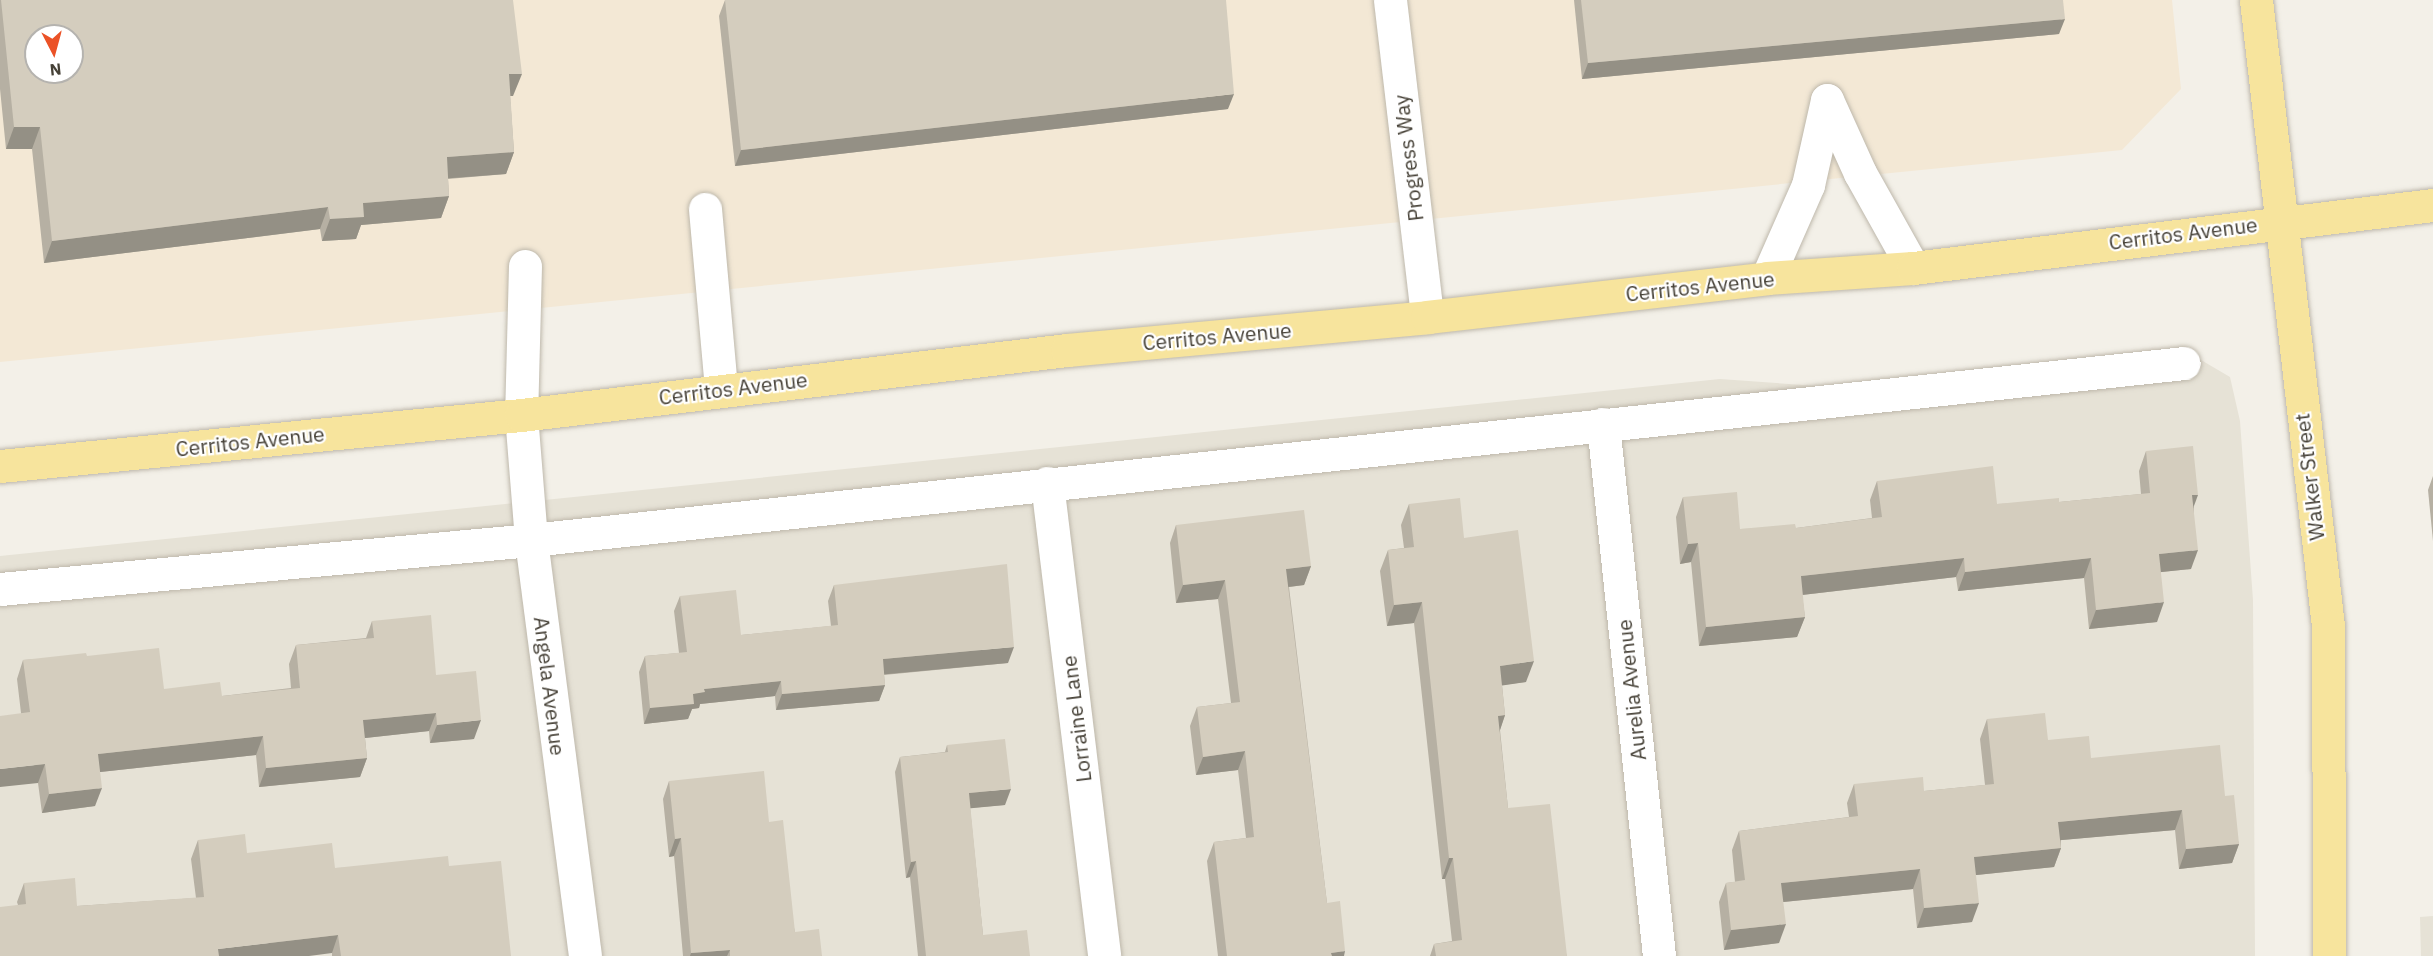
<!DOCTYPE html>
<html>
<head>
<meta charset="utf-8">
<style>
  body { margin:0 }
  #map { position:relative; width:2433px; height:956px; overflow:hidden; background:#f3f0e8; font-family:"IBM Plex Sans",sans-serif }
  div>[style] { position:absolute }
  .residential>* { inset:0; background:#e6e2d6 }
  .commercial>* { inset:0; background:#f3e8d5 }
  .roads { filter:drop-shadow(0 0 2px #beb8ab) drop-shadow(0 0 2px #beb8ab) }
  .minor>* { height:33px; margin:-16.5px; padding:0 16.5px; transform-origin:16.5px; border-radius:16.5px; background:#fff }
  .major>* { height:33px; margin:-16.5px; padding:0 16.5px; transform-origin:16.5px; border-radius:16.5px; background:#f7e49d }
  .wall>* { inset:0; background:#b6b0a3 }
  .shaded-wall>* { inset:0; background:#949085 }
  .building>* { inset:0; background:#d4cdbe }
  span { translate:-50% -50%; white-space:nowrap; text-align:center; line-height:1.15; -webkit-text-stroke:4.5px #fff; paint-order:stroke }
  .street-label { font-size:21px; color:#464137 }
  .north { position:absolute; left:24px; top:24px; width:60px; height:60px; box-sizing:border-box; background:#fff; border:2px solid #b5b3af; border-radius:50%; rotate:174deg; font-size:16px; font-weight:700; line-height:24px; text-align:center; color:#464137 }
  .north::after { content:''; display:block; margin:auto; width:21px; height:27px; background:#eb5227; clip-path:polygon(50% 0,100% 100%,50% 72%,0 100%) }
</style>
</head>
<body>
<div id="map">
  <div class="residential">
    <i style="clip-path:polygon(2184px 350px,2230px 377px,2240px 421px,2253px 600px,2255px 956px,0 956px,0 556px,1720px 379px,1831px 387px)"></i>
    <i style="clip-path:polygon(2433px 916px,2433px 956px,2421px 956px,2420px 917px)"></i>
  </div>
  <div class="commercial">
    <i style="clip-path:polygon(evenodd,0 0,2172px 0,2181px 89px,2122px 150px,0 362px,0 0,36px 36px,72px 36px,72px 72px,36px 72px,36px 36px)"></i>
  </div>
  <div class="roads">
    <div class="minor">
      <i style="left:1390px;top:0;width:319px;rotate:83.3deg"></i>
      <i style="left:1827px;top:100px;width:80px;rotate:65.7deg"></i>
      <i style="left:1860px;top:173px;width:109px;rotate:60.8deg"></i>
      <i style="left:705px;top:209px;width:181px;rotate:84.9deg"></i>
      <i style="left:525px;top:266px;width:149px;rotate:91.5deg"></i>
      <i style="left:521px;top:415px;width:125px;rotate:85.4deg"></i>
      <i style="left:531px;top:540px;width:419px;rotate:82.6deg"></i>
      <i style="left:1767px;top:278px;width:102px;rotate:-66.2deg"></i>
      <i style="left:1808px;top:185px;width:87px;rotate:-77.4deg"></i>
      <i style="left:1603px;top:424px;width:535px;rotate:83.99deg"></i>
      <i style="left:1047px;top:483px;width:476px;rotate:83.1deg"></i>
      <i style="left:0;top:589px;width:533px;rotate:-5.27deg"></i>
      <i style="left:531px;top:540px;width:1662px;rotate:-6.11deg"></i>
    </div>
    <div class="major">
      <i style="left:2256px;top:0;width:630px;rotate:83.44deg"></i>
      <i style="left:2328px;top:626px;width:330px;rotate:89.8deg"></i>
      <i style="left:0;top:466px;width:523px;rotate:-5.59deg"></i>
      <i style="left:521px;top:415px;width:550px;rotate:-6.79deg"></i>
      <i style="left:1067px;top:350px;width:362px;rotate:-5.2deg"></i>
      <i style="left:1427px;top:317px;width:342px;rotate:-6.5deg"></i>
      <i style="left:1767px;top:278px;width:146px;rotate:-3.9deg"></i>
      <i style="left:1913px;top:268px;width:524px;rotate:-6.91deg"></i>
    </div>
  </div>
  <div class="wall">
    <i style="clip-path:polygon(0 0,513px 0,513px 96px,510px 96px,514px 152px,506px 174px,448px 179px,449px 196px,441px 218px,361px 225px,356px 239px,322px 241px,320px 229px,44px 263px,32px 149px,6px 149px,0 89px)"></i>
    <i style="clip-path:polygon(725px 0,1228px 109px,735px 166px,719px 16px)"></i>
    <i style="clip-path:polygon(1574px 0,2063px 0,2059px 34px,1582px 79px)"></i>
    <i style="clip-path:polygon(2146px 451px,2194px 507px,2191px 569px,2161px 572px,2157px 622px,2089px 629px,2084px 578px,1958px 591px,1956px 577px,1802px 595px,1805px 617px,1797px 637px,1699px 646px,1691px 562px,1680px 564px,1676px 517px,1683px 497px,1740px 529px,1796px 528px,1872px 518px,1870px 500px,1877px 481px,1997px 504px,2059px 502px,2141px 494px,2139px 471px)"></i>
    <i style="clip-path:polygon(2433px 476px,2433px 541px,2428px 490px)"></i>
    <i style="clip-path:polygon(1409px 504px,1464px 538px,1526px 682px,1502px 685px,1505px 715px,1500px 730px,1508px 808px,1567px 956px,1430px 956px,1434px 944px,1452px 941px,1445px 879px,1442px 879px,1414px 623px,1387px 626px,1380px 571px,1388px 550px,1404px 548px,1401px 525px)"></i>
    <i style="clip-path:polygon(1176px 525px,1311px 566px,1304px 585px,1289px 587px,1327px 903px,1344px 956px,1218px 956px,1207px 861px,1214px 842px,1246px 838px,1238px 770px,1196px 775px,1190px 726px,1197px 707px,1231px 703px,1218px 599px,1176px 603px,1170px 543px)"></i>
    <i style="clip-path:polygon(834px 585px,1008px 663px,884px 675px,885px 685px,879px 701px,776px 710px,775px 696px,700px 704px,699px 708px,692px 709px,688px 719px,644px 724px,639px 672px,645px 656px,679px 653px,674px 611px,680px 596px,741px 635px,831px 626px,828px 601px)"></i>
    <i style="clip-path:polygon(372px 621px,436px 675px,474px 739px,430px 743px,429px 731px,365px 738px,367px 758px,360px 777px,259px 787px,256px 755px,100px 772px,95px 806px,42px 813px,38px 783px,21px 713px,17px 679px,23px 660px,87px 656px,164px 689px,222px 696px,291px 688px,289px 664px,296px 645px,366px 638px)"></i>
    <i style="clip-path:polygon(1987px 719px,2048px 740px,2091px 758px,2225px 796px,2239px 844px,2232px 863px,2179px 869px,2175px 830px,2061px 840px,2061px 848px,2054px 867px,1976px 875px,1972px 922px,1917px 928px,1913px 889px,1783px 902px,1779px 943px,1724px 950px,1719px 902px,1726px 883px,1735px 882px,1732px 850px,1739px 831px,1849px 817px,1847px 803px,1854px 784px,1924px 791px,1985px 785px,1980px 739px)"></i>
    <i style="clip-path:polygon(947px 745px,1005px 805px,970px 808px,983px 935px,1030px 956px,918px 956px,910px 877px,906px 878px,895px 772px,900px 757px,945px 752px)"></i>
    <i style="clip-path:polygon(669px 781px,769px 822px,795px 932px,822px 956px,683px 956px,674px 856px,669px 857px,663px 799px)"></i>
    <i style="clip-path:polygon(198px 840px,247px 853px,335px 868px,449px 866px,511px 956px,332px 956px,332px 953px,18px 905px,17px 902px,24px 883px,77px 906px,196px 898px,191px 859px)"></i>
  </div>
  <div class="shaded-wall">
    <i style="clip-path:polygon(2065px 19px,2059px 34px,1582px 79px,1588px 63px)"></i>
    <i style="clip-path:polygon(509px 74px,522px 74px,513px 96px,501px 96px)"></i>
    <i style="clip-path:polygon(1234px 94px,1228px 109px,735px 166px,741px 150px)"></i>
    <i style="clip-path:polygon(14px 127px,40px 127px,32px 149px,6px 149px)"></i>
    <i style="clip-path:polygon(514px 152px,506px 174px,439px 179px,447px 157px)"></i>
    <i style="clip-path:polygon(449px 196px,441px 218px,361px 225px,356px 239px,322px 241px,330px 219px,363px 203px)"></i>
    <i style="clip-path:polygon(328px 207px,320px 229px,44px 263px,52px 241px)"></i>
    <i style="clip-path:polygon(2192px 495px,2198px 495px,2191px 514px)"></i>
    <i style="clip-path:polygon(1698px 543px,1691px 562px,1680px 564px,1688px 544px)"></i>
    <i style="clip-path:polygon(2198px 550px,2191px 569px,2152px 573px,2159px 554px)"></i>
    <i style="clip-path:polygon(1964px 558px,1956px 577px,1793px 596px,1801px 576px)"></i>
    <i style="clip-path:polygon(2091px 558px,2084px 578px,1958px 591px,1965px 572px)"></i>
    <i style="clip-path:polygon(1311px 566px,1304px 585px,1280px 588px,1286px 569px)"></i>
    <i style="clip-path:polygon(1225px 580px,1218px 599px,1176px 603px,1183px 585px)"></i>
    <i style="clip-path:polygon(1422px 602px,1414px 623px,1387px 626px,1394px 605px)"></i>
    <i style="clip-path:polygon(2164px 602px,2157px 622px,2089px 629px,2096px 610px)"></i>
    <i style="clip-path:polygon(1805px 617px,1797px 637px,1699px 646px,1706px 627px)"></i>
    <i style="clip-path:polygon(1014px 647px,1008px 663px,877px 675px,883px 659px)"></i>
    <i style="clip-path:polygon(1534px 661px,1526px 682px,1492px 687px,1500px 666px)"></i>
    <i style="clip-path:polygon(781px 681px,775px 696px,700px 704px,699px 708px,692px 709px,688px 719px,644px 724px,650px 708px,693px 694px,704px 689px)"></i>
    <i style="clip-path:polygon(885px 685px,879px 701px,776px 710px,782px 694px)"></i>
    <i style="clip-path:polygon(436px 713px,429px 731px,356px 739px,363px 720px)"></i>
    <i style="clip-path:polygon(1505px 715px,1498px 736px,1498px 716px)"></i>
    <i style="clip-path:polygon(481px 720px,474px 739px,430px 743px,437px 725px)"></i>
    <i style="clip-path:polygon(263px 736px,256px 755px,91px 773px,98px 754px)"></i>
    <i style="clip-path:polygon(1245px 751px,1238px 770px,1196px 775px,1203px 757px)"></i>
    <i style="clip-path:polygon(367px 758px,360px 777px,259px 787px,266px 768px)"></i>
    <i style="clip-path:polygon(45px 764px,38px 783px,0 787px,0 769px)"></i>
    <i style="clip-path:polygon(102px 788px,95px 806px,42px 813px,49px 794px)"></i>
    <i style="clip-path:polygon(1011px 789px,1005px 805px,963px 809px,969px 793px)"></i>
    <i style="clip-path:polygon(2182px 810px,2175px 830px,2051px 841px,2058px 822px)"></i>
    <i style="clip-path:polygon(681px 838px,674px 856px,669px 857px,675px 839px)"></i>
    <i style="clip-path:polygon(2239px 844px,2232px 863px,2179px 869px,2186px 849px)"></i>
    <i style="clip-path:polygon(2061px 848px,2054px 867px,1967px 876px,1974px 857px)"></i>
    <i style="clip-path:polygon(1449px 858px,1453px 858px,1445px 879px,1442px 879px)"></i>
    <i style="clip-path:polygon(916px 861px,910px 877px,906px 878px,911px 862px)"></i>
    <i style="clip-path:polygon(1920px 869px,1913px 889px,1774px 903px,1781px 883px)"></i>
    <i style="clip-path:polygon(1979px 903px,1972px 922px,1917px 928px,1924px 908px)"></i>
    <i style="clip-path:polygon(1786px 924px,1779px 943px,1724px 950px,1731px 930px)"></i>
    <i style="clip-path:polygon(338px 935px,332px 953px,309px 956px,216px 956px,218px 949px)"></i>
    <i style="clip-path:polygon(730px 950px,727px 956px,690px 956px,691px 953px)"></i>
    <i style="clip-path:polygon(1345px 951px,1344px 956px,1330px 956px,1331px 953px)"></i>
  </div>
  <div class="building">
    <i style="clip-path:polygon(evenodd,1px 0,513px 0,522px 74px,509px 74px,514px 152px,447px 157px,449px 196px,363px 203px,364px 217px,330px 219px,328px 207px,52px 241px,40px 127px,14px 127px,1px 0,36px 36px,72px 36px,72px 72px,36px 72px,36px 36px)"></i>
    <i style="clip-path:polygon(725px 0,1226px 0,1234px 94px,741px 150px)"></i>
    <i style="clip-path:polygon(1581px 0,2063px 0,2065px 19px,1588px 63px)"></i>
    <i style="clip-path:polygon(2193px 446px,2198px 495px,2192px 495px,2198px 550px,2159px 554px,2164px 602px,2096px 610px,2091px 558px,1965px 572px,1964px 558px,1801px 576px,1805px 617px,1706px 627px,1698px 543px,1688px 544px,1683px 497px,1737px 492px,1740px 529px,1795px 524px,1796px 528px,1882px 517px,1877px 481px,1993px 466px,1997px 504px,2059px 498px,2059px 502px,2150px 493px,2146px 451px)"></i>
    <i style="clip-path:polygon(1460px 498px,1464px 538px,1518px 530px,1534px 661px,1500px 666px,1505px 715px,1498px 716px,1508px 808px,1550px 804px,1567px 956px,1436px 956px,1434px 944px,1462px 940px,1453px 858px,1449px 858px,1422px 602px,1394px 605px,1388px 550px,1414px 547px,1409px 504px)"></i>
    <i style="clip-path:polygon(1304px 510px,1311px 566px,1286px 569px,1327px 903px,1340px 901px,1345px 951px,1331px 953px,1332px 956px,1227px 956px,1214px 842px,1254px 837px,1245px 751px,1203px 757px,1197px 707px,1240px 702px,1225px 580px,1183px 585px,1176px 525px)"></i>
    <i style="clip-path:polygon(1007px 564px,1014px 647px,883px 659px,885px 685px,782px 694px,781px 681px,704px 689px,705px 692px,693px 694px,694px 704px,650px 708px,645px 656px,687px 652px,680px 596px,736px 590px,741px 635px,838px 625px,834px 585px)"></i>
    <i style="clip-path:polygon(431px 615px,436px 675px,476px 671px,481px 720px,437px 725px,436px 713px,363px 720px,367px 758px,266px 768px,263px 736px,98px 754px,102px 788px,49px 794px,45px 764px,0 769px,0 716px,30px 712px,23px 660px,86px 653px,87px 656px,159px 648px,164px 689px,220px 682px,222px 696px,300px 688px,296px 645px,374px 638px,372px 621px)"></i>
    <i style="clip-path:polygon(2045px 713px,2048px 740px,2089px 736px,2091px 758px,2220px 745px,2225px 796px,2234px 795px,2239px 844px,2186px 849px,2182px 810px,2058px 822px,2061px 848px,1974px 857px,1979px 903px,1924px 908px,1920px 869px,1781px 883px,1786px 924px,1731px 930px,1726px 883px,1745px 880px,1739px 831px,1858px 816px,1854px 784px,1923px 777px,1924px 791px,1994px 784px,1987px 719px)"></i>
    <i style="clip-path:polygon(1005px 739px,1011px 789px,969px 793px,983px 935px,1027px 930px,1030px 956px,926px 956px,916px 861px,911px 862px,900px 757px,948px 752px,947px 745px)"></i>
    <i style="clip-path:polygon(764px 771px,769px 822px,783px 820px,795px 932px,819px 929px,822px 956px,730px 956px,730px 950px,691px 953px,681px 838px,675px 839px,669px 781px)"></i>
    <i style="clip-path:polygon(245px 834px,247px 853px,332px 843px,335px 868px,448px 856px,449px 866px,501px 861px,511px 956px,341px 956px,338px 935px,218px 949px,219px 956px,0 956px,0 907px,26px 904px,24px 883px,75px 878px,77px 906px,204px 897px,198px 840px)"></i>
  </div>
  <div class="street-label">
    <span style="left:1408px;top:158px;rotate:-97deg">Progress Way</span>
    <span style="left:2183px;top:233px;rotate:-7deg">Cerritos Avenue</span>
    <span style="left:1700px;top:286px;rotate:-6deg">Cerritos Avenue</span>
    <span style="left:1217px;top:336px;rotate:-5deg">Cerritos Avenue</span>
    <span style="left:733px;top:388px;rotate:-7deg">Cerritos Avenue</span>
    <span style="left:250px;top:441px;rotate:-6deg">Cerritos Avenue</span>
    <span style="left:2309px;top:477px;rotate:-97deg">Walker Street</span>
    <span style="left:550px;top:686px;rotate:83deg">Angela Avenue</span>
    <span style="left:1631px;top:690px;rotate:-96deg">Aurelia Avenue</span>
    <span style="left:1076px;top:719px;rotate:-97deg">Lorraine Lane</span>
  </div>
  <div class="north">N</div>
</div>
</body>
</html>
